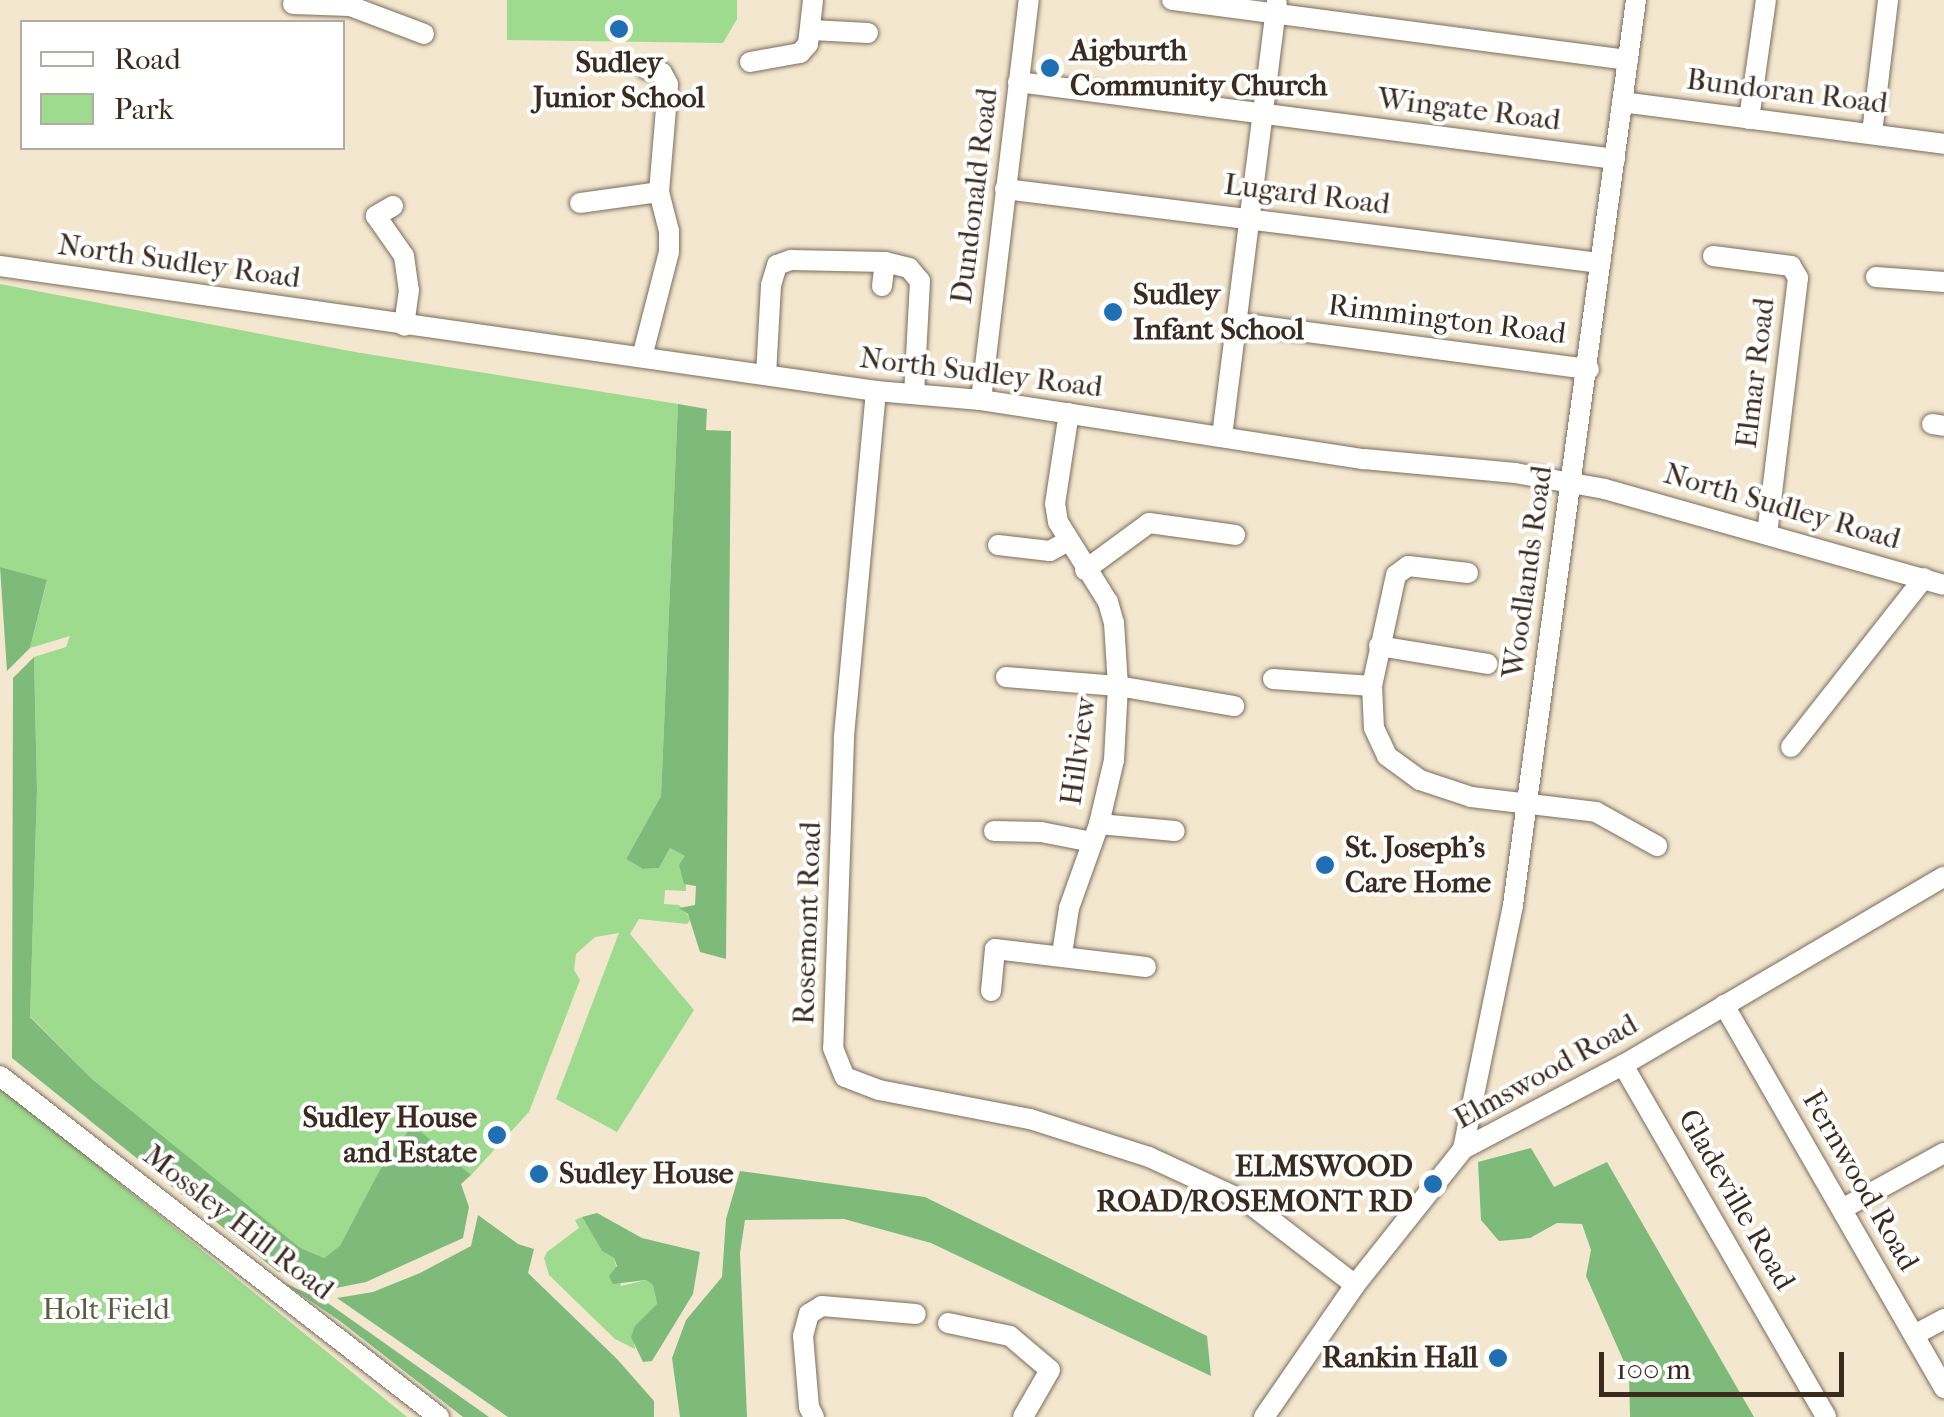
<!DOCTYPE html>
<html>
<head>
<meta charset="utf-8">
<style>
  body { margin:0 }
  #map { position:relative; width:1944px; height:1417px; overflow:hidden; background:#f3e7cf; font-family:"IM FELL French Canon",serif }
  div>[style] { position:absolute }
  .green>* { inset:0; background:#9edb8f }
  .forest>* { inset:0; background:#7ebb7a }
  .roads { filter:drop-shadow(0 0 2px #7b6c5c) drop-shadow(0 0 2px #7b6c5c) }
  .minor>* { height:20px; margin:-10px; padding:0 10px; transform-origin:10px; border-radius:10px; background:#fff }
  .dots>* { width:28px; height:28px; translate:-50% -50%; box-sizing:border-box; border:5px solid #fff; border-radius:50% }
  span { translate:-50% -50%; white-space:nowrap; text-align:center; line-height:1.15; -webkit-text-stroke:8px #fff; paint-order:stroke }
  .poi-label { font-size:30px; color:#3b2a1e; font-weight:700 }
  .left { translate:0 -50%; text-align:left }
  .right { translate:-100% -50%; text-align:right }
  .street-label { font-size:30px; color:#3b2a1e }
  .park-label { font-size:30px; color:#595f40 }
  .legend { position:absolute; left:20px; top:20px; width:325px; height:130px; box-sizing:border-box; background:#fff; border:2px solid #b1aaa5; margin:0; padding:12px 18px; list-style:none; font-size:30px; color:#3b2a1e }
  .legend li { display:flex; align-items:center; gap:20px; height:50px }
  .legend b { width:50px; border:2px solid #b1aaa5 }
  .scale { position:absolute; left:1599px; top:1352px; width:245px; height:45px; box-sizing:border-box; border:5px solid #3b2a1e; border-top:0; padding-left:12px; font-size:30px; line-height:35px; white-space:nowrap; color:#3b2a1e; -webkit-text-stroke:8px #fff; paint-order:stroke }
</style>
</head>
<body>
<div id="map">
  <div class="green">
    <i style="clip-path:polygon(507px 0,737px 0,737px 19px,723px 43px,507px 40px)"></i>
    <i style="clip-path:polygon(0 284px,355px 352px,678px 404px,661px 796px,626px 859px,643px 869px,659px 868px,670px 848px,685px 856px,686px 891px,665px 890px,664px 904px,679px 905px,691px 919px,687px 924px,639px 919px,630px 934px,694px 1010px,617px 1132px,556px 1099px,619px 933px,595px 937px,576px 954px,574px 970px,580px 980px,529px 1112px,471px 1175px,412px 1126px,385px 1160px,341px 1246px,324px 1258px,299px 1247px,254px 1213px,92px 1079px,30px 1016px,37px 790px,34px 657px,66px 647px,70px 636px,30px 648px,47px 581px,0 567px)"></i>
    <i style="clip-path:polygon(0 1086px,407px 1417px,0 1417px)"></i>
    <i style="clip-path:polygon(582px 1217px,602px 1251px,614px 1258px,621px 1286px,646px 1280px,653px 1285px,657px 1304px,634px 1343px,635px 1349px,615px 1339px,549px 1275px,544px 1258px,547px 1252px,579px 1228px,575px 1220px)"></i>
  </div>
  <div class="forest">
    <i style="clip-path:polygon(678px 404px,707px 409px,706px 430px,731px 431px,726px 959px,700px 952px,688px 914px,679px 908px,695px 905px,696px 886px,684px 884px,679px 865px,685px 856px,670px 848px,659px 868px,643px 869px,626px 859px,661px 796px)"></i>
    <i style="clip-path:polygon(0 567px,47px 580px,30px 648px,7px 671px)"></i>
    <i style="clip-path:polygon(34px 657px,37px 790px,30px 1017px,92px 1079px,299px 1247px,324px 1258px,340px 1246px,385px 1160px,413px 1125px,471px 1175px,461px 1184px,469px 1207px,463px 1238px,366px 1282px,326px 1290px,277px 1271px,12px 1058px,13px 678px)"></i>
    <i style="clip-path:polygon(1531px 1148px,1554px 1187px,1607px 1162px,1754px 1417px,1630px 1417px,1629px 1373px,1586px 1276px,1591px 1250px,1582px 1224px,1557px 1223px,1530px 1238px,1499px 1241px,1481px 1220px,1478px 1162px)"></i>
    <i style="clip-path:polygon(740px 1171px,925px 1197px,1207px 1336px,1211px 1376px,931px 1243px,844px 1219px,745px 1220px,740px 1253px,747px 1417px,680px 1417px,672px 1358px,686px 1320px,722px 1277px,726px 1219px)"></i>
    <i style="clip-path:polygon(597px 1213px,642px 1238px,700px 1252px,693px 1294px,652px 1361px,643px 1362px,631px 1337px,635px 1326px,657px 1304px,653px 1285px,646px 1280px,613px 1284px,609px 1276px,617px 1266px,614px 1258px,602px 1251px,582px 1217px)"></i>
    <i style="clip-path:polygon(478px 1215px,518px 1244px,534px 1249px,528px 1273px,617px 1359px,654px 1401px,654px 1417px,508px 1417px,337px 1298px,373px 1292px,420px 1273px,471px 1246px)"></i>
    <i style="clip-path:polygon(284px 1283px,325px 1301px,489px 1417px,463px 1417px,340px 1321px)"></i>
  </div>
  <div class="roads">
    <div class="minor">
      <i style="left:1172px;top:0;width:460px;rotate:7.5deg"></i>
      <i style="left:293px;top:4px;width:57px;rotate:2deg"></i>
      <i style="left:350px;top:6px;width:79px;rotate:20.7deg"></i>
      <i style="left:812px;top:30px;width:56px;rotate:3.1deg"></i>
      <i style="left:750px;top:62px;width:51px;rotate:-10.2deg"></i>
      <i style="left:800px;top:53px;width:12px;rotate:-48deg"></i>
      <i style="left:808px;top:44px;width:44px;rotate:-83.5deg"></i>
      <i style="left:1018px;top:82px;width:602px;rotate:7.35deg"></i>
      <i style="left:1622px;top:102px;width:325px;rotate:7.4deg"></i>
      <i style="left:1749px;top:119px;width:120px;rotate:-81.9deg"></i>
      <i style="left:1872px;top:133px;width:134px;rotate:-83.1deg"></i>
      <i style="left:1005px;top:189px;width:600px;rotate:7.09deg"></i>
      <i style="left:580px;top:203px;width:80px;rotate:-7.9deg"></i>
      <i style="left:393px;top:206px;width:20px;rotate:150deg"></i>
      <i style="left:376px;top:216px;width:49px;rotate:55deg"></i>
      <i style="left:404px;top:256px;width:34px;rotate:82deg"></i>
      <i style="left:409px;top:290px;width:36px;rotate:98deg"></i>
      <i style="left:1713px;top:256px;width:79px;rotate:7.3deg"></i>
      <i style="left:1791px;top:266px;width:14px;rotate:60deg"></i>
      <i style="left:1798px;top:278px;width:258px;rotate:96.9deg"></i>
      <i style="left:0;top:266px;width:885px;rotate:8.12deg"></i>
      <i style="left:876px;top:391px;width:105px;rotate:4.9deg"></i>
      <i style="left:981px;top:400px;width:388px;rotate:8.8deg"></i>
      <i style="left:1364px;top:459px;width:152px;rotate:5.3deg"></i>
      <i style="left:1515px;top:473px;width:91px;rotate:10.1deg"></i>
      <i style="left:1605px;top:489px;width:352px;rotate:15.8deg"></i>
      <i style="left:1876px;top:277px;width:68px;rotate:4.2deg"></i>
      <i style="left:882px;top:286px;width:24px;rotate:-83deg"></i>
      <i style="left:1238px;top:323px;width:354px;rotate:7.5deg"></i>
      <i style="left:642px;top:357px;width:108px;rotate:-75.6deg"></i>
      <i style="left:669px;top:252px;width:21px;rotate:-90deg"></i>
      <i style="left:669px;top:231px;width:40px;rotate:-104.4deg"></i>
      <i style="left:659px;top:192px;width:108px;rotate:-85.2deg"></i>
      <i style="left:668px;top:84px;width:13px;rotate:-119deg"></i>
      <i style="left:662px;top:73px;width:16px;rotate:-166deg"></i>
      <i style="left:766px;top:375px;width:90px;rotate:-86.8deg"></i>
      <i style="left:771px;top:285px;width:21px;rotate:-73deg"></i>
      <i style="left:777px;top:265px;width:15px;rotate:-20deg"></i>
      <i style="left:791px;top:260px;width:94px;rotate:1.2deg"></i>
      <i style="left:885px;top:262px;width:25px;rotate:14deg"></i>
      <i style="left:909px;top:268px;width:17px;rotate:50deg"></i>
      <i style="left:920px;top:281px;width:113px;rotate:93deg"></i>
      <i style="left:876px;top:391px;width:349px;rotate:95.3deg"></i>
      <i style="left:844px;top:739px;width:309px;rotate:92deg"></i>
      <i style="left:833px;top:1048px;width:31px;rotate:68deg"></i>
      <i style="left:845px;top:1077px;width:36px;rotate:21deg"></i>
      <i style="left:879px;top:1090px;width:154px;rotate:10.9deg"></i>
      <i style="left:1030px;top:1119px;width:125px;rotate:17.7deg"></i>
      <i style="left:1149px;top:1157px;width:110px;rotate:24.7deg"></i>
      <i style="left:1249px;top:1203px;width:134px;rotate:37.7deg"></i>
      <i style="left:981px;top:400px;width:403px;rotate:-83.2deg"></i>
      <i style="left:1932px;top:424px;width:12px;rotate:9deg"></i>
      <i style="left:1222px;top:436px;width:437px;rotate:-82.8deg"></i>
      <i style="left:998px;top:545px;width:52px;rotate:6.6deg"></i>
      <i style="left:1050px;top:551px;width:21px;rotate:-29deg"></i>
      <i style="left:1085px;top:570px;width:79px;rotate:-36.3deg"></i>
      <i style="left:1149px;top:523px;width:87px;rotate:7.9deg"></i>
      <i style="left:1468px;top:573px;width:60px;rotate:-173.3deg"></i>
      <i style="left:1408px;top:566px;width:15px;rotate:143deg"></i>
      <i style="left:1396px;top:575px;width:114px;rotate:102.2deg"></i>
      <i style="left:1372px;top:686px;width:42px;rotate:87.3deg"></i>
      <i style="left:1374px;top:728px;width:31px;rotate:65deg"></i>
      <i style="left:1387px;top:756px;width:41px;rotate:36deg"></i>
      <i style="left:1420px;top:780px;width:54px;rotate:18.4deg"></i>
      <i style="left:1471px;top:797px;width:126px;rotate:6.8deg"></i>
      <i style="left:1596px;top:812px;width:70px;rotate:29.1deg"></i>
      <i style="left:1379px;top:646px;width:110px;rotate:9.4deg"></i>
      <i style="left:1006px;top:677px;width:112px;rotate:4.6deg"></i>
      <i style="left:1118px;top:686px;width:118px;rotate:9.8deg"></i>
      <i style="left:1273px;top:679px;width:99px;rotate:4deg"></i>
      <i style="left:1791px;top:747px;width:215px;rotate:-51.8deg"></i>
      <i style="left:1099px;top:824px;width:76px;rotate:5.3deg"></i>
      <i style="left:994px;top:831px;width:47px;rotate:1.2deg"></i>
      <i style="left:1041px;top:832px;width:52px;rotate:11.1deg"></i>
      <i style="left:1062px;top:954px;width:47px;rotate:-81.3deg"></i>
      <i style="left:1069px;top:908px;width:89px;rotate:-70.3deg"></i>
      <i style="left:1099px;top:824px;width:66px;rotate:-76.8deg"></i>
      <i style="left:1114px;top:760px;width:74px;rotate:-86.9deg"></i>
      <i style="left:1118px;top:686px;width:63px;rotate:-93.6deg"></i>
      <i style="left:1114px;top:623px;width:22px;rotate:-106deg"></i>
      <i style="left:1108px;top:602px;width:94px;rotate:-122deg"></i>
      <i style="left:1058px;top:522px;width:18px;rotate:-99deg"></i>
      <i style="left:1055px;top:504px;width:92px;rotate:-81.3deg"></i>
      <i style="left:991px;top:991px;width:42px;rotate:-84.6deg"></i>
      <i style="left:995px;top:949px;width:152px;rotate:6.8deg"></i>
      <i style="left:1724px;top:1005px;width:442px;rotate:60.1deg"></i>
      <i style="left:1623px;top:1065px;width:406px;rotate:60deg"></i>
      <i style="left:0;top:1076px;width:556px;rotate:37.84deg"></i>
      <i style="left:1463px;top:1149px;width:249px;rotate:-78.4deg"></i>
      <i style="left:1513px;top:905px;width:913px;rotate:-82.26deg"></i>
      <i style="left:1842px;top:1209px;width:116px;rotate:-28.8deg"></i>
      <i style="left:948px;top:1323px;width:63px;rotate:11.8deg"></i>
      <i style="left:1010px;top:1336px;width:52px;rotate:40.4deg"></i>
      <i style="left:1050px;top:1370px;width:54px;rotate:119.9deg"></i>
      <i style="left:1914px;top:1335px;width:34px;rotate:-28deg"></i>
      <i style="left:814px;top:1417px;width:11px;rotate:-117deg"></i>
      <i style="left:809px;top:1407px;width:71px;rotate:-94.8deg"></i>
      <i style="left:803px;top:1336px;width:23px;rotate:-75deg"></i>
      <i style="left:809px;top:1314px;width:15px;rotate:-32deg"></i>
      <i style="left:822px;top:1306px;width:94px;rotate:4.9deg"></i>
      <i style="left:1264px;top:1417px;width:160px;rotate:-55.4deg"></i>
      <i style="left:1355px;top:1285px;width:174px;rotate:-51.5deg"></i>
      <i style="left:1463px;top:1149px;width:181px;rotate:-27.7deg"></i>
      <i style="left:1623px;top:1065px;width:372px;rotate:-30.4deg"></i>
    </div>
  </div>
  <div class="dots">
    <i style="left:619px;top:29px;background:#1f6fb2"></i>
    <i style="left:1050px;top:68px;background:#1f6fb2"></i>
    <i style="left:1113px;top:312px;background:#1f6fb2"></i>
    <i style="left:1325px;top:865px;background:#1f6fb2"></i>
    <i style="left:497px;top:1135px;background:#1f6fb2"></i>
    <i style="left:539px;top:1174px;background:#1f6fb2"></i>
    <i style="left:1433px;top:1184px;background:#1f6fb2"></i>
    <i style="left:1498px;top:1358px;background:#1f6fb2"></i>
  </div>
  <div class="poi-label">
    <span class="left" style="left:1070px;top:68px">Aigburth<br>Community Church</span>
    <span style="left:619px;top:80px">Sudley<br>Junior School</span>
    <span class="left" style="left:1133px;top:312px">Sudley<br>Infant School</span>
    <span class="left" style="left:1345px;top:865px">St. Joseph’s<br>Care Home</span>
    <span class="right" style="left:477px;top:1135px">Sudley House<br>and Estate</span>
    <span class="right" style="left:1413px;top:1184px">ELMSWOOD<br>ROAD/ROSEMONT RD</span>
    <span class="left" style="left:559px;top:1174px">Sudley House</span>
    <span class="right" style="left:1478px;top:1358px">Rankin Hall</span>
  </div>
  <div class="street-label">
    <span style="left:1787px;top:92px;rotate:7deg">Bundoran Road</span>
    <span style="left:1469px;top:110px;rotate:7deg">Wingate Road</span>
    <span style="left:1307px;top:195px;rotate:7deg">Lugard Road</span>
    <span style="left:975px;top:196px;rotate:-83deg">Dundonald Road</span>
    <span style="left:179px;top:262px;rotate:8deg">North Sudley Road</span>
    <span style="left:1447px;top:320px;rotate:7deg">Rimmington Road</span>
    <span style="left:981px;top:373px;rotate:7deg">North Sudley Road</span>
    <span style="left:1756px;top:373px;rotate:-83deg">Elmar Road</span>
    <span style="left:1782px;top:507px;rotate:16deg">North Sudley Road</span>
    <span style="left:1528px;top:572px;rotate:-82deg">Woodlands Road</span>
    <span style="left:1079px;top:751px;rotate:-82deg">Hillview</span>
    <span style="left:808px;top:923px;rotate:-88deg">Rosemont Road</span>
    <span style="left:1546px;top:1072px;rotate:-29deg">Elmswood Road</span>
    <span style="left:1860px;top:1181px;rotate:60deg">Fernwood Road</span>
    <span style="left:1736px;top:1200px;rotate:60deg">Gladeville Road</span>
    <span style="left:238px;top:1223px;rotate:38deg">Mossley Hill Road</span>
  </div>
  <div class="park-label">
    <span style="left:106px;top:1310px">Holt Field</span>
  </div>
  <ul class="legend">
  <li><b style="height:12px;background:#fff"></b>Road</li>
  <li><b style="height:28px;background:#9edb8f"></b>Park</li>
  </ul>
  <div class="scale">100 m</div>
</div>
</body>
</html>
